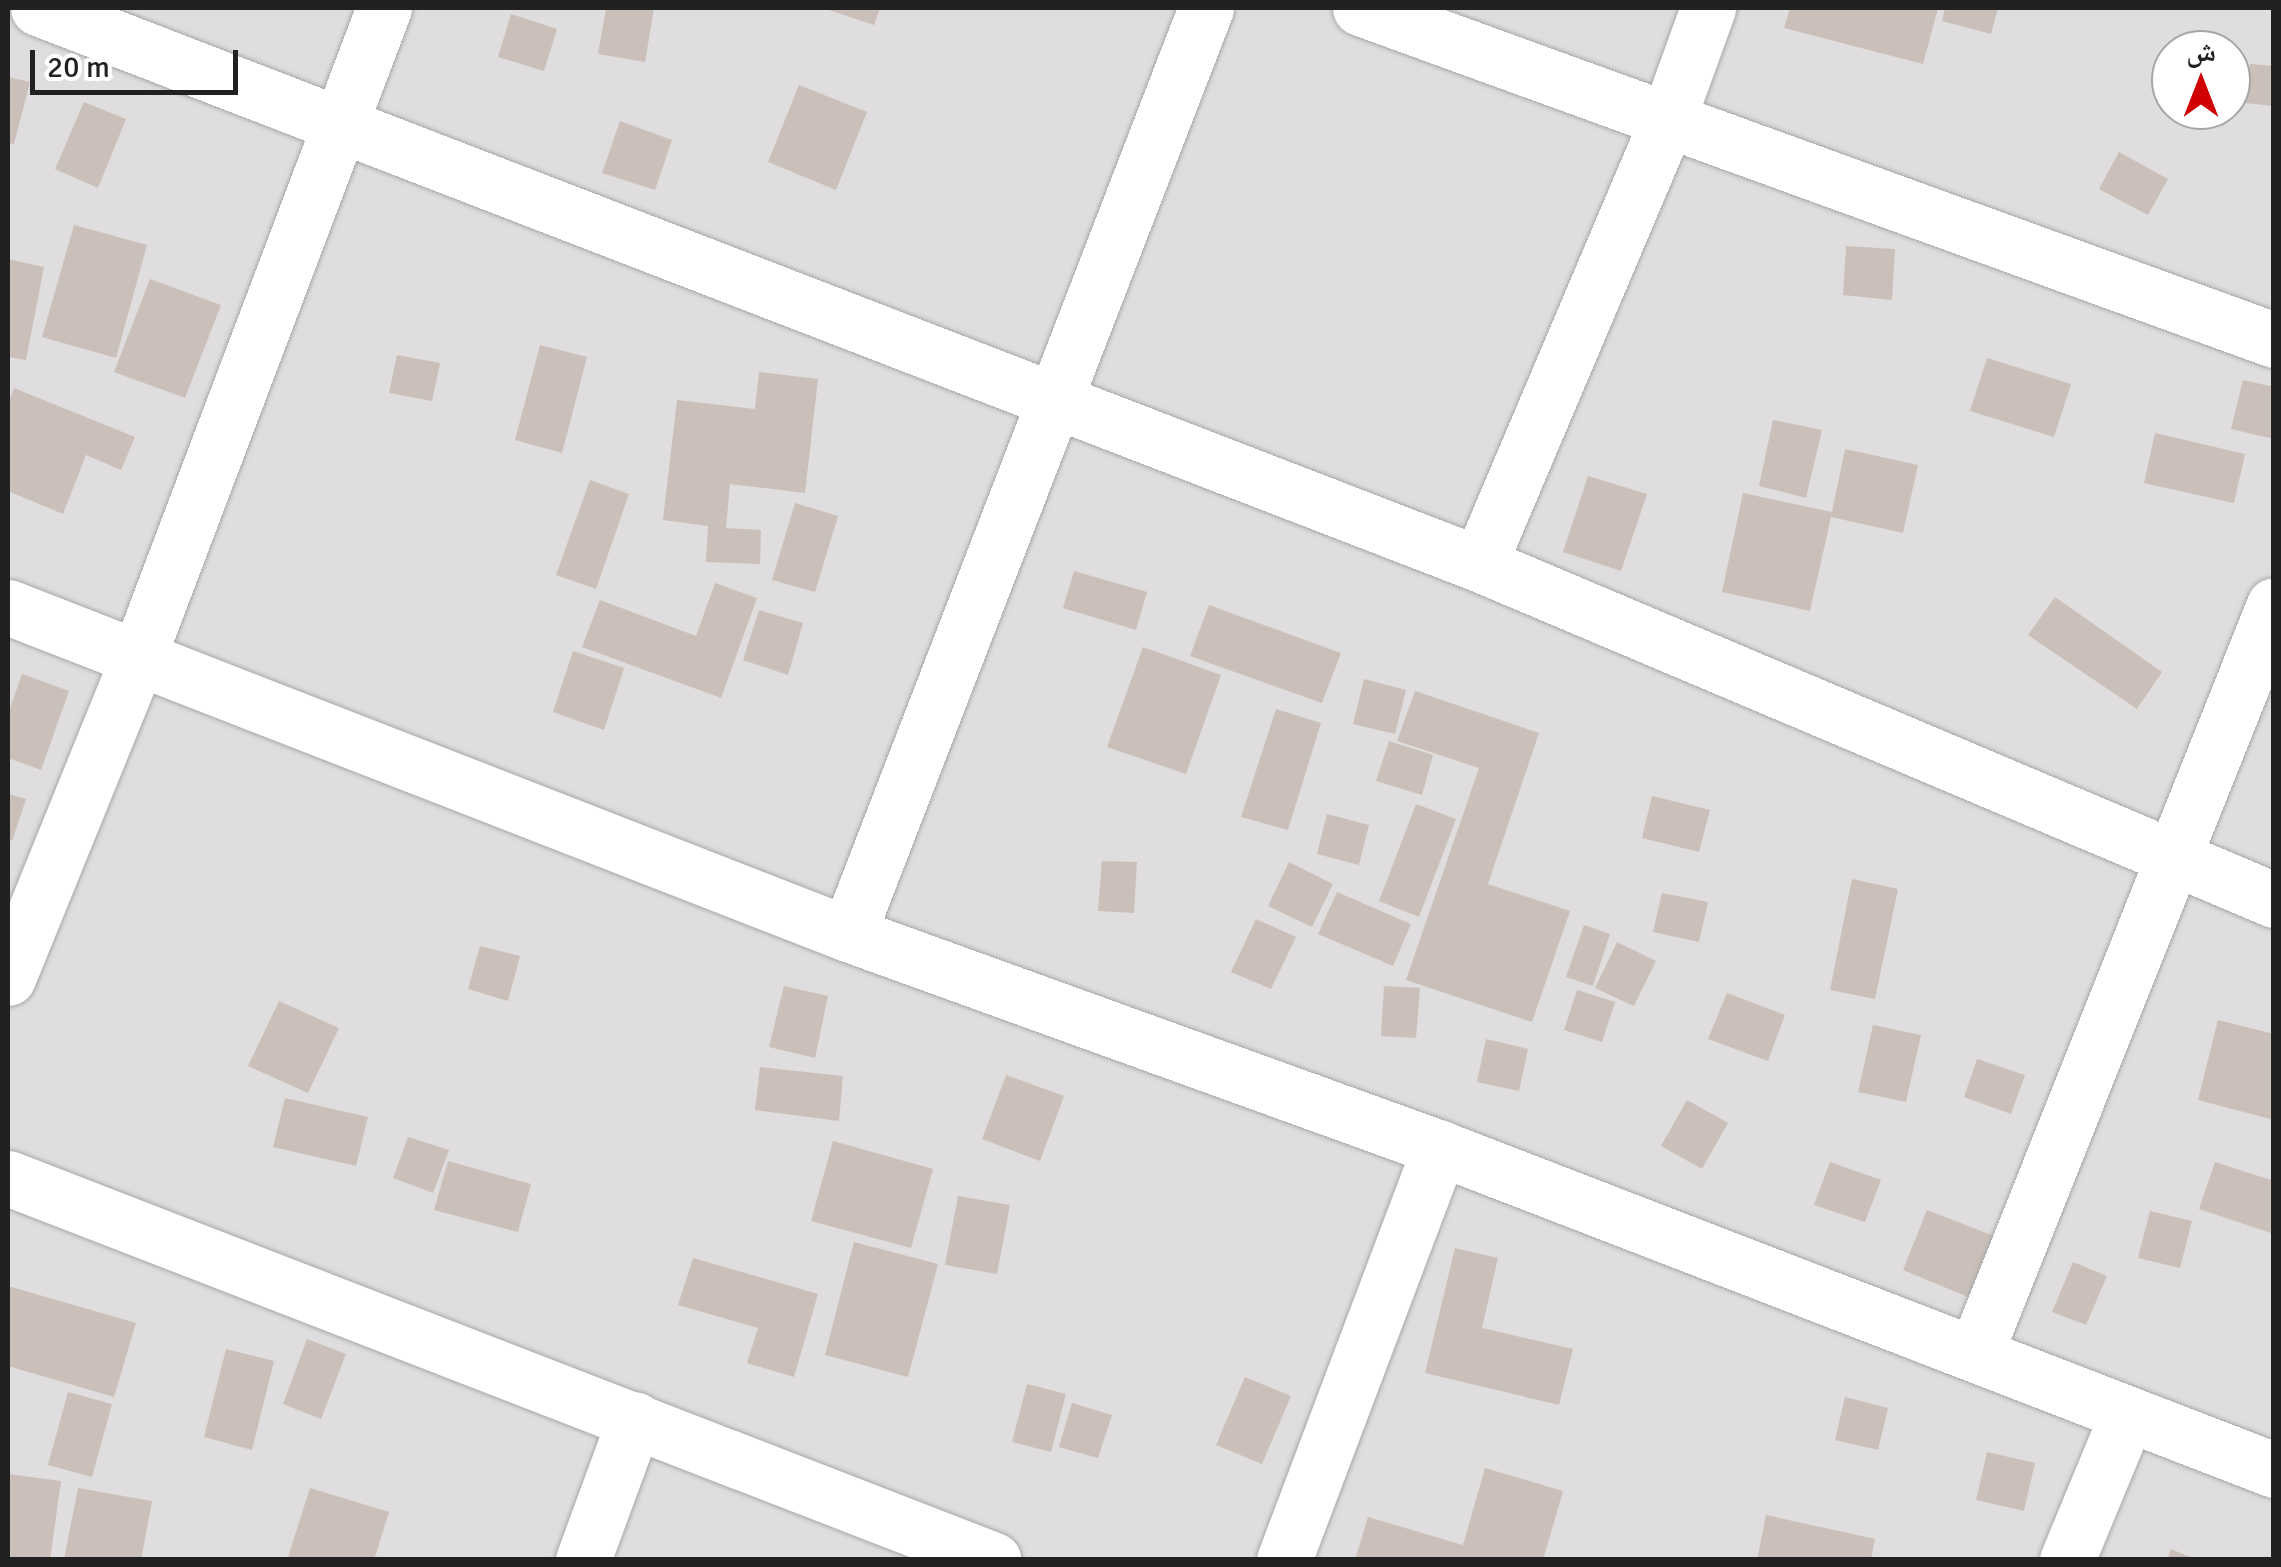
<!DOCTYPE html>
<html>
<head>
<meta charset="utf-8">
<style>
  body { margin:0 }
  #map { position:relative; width:2281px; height:1567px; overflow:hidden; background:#f2eee6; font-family:Signika,"Noto Naskh Arabic",sans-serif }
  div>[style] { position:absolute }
  .residential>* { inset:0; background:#dfdddd }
  .building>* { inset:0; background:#cac0b9 }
  .roads { filter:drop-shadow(0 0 2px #a8a8a8) drop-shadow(0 0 2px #a8a8a8) }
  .minor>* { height:55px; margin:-27.5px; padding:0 27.5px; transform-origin:27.5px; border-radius:27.5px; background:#fff }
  span { translate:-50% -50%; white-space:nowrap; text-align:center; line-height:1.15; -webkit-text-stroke:9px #fff; paint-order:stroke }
  .frame { position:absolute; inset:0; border:10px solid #212121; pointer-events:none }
  .north { position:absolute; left:2151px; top:30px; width:100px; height:100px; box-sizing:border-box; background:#fff; border:2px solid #a6a6a6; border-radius:50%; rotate:0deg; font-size:28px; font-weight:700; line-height:40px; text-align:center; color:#212121 }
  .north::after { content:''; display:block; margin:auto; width:35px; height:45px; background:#d10001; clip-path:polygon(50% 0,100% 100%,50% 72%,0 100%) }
  .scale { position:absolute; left:30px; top:50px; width:208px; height:45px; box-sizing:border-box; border:5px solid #212121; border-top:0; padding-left:12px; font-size:30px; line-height:35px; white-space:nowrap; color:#212121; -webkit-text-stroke:8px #fff; paint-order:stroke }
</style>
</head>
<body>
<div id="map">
  <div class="residential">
    <i style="clip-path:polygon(evenodd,8px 8px,2273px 8px,2273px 1559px,8px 1560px,8px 8px,2171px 50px,2231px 50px,2231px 110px,2171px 110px,2171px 50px)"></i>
  </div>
  <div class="building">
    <i style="clip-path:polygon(606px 8px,654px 8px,645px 62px,598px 54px)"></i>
    <i style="clip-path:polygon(823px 8px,880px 8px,874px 25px)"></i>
    <i style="clip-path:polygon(1790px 8px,1938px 8px,1923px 64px,1784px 28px)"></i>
    <i style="clip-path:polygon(1945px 8px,1998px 8px,1991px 34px,1942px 21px)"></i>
    <i style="clip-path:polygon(511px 14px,557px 29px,544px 71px,498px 57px)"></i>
    <i style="clip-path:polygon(2250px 64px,2274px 66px,2274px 106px,2245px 103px)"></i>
    <i style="clip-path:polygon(2231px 76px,2241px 80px,2231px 106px)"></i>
    <i style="clip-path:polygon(8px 77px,30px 82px,14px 144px,8px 143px)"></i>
    <i style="clip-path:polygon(799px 85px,867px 112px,836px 190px,768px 162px)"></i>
    <i style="clip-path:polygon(84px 102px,126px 119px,98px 188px,55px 169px)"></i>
    <i style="clip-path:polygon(2181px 110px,2230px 110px,2224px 126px)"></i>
    <i style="clip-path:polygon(620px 121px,672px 140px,655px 190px,602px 173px)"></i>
    <i style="clip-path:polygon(2119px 152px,2168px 179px,2148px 215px,2099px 189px)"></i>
    <i style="clip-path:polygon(74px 225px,147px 245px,116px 358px,42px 337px)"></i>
    <i style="clip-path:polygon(1846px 246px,1895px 249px,1892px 300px,1843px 295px)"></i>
    <i style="clip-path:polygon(8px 259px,44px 267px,26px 360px,8px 357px)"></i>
    <i style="clip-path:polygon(150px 279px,221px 305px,185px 398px,114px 372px)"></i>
    <i style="clip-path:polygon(540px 345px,587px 357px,562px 453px,515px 440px)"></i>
    <i style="clip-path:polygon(397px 355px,440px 363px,432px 401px,389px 393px)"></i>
    <i style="clip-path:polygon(1987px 358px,2071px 384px,2054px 437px,1970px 411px)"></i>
    <i style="clip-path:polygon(759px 372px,818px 379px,805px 493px,730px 484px,726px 528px,761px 530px,760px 564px,706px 562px,708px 526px,663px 520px,677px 400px,755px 409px)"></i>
    <i style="clip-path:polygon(2243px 380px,2274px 387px,2274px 439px,2231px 429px)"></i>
    <i style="clip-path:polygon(14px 388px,135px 437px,121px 470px,86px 455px,63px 514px,8px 491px,8px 404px)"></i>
    <i style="clip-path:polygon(1773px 420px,1822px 430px,1806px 498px,1759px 486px)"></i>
    <i style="clip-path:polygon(2155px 433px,2245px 454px,2234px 503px,2144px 483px)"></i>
    <i style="clip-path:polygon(1845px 449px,1918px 465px,1903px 533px,1831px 517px,1810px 611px,1722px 592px,1743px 493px,1832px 512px)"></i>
    <i style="clip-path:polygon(1588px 476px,1647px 494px,1621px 571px,1563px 552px)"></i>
    <i style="clip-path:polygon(590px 480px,629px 494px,596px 589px,556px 575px)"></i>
    <i style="clip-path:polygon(795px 503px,838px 516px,815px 592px,772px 580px)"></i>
    <i style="clip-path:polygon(1074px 571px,1147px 592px,1136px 630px,1063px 608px)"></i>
    <i style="clip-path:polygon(715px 583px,757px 598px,721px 698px,582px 647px,600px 600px,696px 636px)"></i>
    <i style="clip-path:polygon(2055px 597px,2162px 672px,2137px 709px,2028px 635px)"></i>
    <i style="clip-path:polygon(1209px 605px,1341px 653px,1322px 703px,1190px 656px)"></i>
    <i style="clip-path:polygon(759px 610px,803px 623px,788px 675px,743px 660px)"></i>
    <i style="clip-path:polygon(1143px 647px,1221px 675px,1186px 774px,1107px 747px)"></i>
    <i style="clip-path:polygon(573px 651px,624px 668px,604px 730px,553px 712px)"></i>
    <i style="clip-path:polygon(22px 674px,69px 691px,41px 770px,8px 758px,8px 714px)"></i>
    <i style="clip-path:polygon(1364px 679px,1406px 690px,1395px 734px,1353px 724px)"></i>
    <i style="clip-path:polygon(1415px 691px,1539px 733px,1488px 884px,1570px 911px,1532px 1022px,1406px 980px,1479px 768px,1397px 741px)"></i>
    <i style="clip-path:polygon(1276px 709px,1321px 723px,1288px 830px,1241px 817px)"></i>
    <i style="clip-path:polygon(1389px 741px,1433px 755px,1422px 795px,1376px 781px)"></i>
    <i style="clip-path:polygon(8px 794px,26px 799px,12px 841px,8px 839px)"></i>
    <i style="clip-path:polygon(1652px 796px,1710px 810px,1699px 852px,1642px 838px)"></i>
    <i style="clip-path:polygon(1416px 804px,1456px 819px,1419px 917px,1379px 901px)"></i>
    <i style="clip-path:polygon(1327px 814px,1369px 825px,1359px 865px,1317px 854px)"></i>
    <i style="clip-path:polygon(1102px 861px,1137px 862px,1134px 913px,1098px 911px)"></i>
    <i style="clip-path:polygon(1289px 862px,1333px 884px,1312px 927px,1268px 906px)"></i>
    <i style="clip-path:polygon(1852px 879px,1898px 889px,1875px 999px,1830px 990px)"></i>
    <i style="clip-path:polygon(1337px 892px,1411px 924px,1393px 966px,1318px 934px)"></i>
    <i style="clip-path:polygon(1662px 893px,1708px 902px,1699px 942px,1653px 932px)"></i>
    <i style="clip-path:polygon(1256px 919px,1296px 937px,1271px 989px,1231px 972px)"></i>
    <i style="clip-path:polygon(1584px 925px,1610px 934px,1593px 986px,1566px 977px)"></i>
    <i style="clip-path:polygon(1617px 942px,1656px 961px,1634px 1006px,1595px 988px)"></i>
    <i style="clip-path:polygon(480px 946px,520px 956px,508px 1001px,468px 989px)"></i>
    <i style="clip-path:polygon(784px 986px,828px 996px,815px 1058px,769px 1047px)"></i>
    <i style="clip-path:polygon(1384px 986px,1420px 988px,1416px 1038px,1381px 1036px)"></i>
    <i style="clip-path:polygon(1577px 990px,1615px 1002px,1602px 1042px,1564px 1030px)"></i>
    <i style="clip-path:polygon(1727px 993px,1785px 1015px,1768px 1061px,1708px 1039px)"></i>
    <i style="clip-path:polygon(279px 1001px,339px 1028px,308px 1093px,248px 1066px)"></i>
    <i style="clip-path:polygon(2218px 1020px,2274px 1034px,2274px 1120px,2198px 1100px)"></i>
    <i style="clip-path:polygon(1873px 1025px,1921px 1035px,1906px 1102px,1858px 1092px)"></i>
    <i style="clip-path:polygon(1486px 1039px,1528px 1049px,1519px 1091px,1477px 1082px)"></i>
    <i style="clip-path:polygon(1977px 1059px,2025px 1075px,2011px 1114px,1964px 1097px)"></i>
    <i style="clip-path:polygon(760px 1067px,843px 1076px,839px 1121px,755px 1110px)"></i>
    <i style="clip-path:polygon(1006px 1075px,1064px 1096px,1040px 1161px,982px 1139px)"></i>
    <i style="clip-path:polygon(285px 1098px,368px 1117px,356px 1166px,273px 1147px)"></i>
    <i style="clip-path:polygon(1687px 1100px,1728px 1123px,1702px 1169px,1661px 1146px)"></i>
    <i style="clip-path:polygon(408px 1137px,449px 1150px,433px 1193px,393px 1178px)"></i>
    <i style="clip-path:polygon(833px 1141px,933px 1169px,911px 1248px,811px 1221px)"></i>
    <i style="clip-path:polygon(448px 1161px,531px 1184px,518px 1232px,434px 1210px)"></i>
    <i style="clip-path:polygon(1830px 1162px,1881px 1180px,1865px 1222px,1814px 1205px)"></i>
    <i style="clip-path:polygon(2215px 1162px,2274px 1181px,2274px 1234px,2199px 1209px)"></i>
    <i style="clip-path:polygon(958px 1196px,1010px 1205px,997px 1274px,945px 1265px)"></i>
    <i style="clip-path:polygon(1927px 1210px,1994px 1236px,1968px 1297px,1903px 1270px)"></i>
    <i style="clip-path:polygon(2150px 1211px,2192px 1221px,2180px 1268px,2138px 1258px)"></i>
    <i style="clip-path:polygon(854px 1242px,938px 1264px,908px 1377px,825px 1355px)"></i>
    <i style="clip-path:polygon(1455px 1248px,1498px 1258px,1482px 1328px,1573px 1349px,1559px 1405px,1425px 1373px)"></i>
    <i style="clip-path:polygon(693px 1258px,818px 1294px,794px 1377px,747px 1363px,758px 1328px,678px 1305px)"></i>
    <i style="clip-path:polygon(2073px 1262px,2107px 1276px,2086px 1325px,2052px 1312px)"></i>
    <i style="clip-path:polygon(8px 1286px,136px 1323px,114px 1397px,8px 1366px)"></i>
    <i style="clip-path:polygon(307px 1339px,346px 1354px,321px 1419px,283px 1404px)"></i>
    <i style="clip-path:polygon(226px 1349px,274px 1361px,252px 1450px,204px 1437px)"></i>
    <i style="clip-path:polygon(1245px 1377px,1291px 1396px,1262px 1464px,1216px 1445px)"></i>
    <i style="clip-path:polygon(1027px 1384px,1066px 1394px,1051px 1452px,1012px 1442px)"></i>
    <i style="clip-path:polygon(68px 1392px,112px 1404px,92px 1477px,48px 1465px)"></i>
    <i style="clip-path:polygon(1845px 1397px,1888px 1408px,1878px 1450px,1835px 1440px)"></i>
    <i style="clip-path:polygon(1072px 1403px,1112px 1415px,1098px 1458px,1059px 1447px)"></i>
    <i style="clip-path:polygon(1987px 1452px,2035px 1463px,2024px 1511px,1976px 1500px)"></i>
    <i style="clip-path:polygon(1485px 1468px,1563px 1491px,1543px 1560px,1355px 1560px,1368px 1517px,1463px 1545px)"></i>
    <i style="clip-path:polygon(8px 1474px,61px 1481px,50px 1560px,8px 1560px)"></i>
    <i style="clip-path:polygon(78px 1488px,152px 1501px,141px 1560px,64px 1559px)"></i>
    <i style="clip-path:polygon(310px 1488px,389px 1512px,374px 1560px,288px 1557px)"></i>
    <i style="clip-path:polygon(1766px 1515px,1875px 1539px,1871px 1560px,1757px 1560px)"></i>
    <i style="clip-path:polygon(2171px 1549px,2195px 1559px,2195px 1560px,2167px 1560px)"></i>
  </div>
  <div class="roads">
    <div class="minor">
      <i style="left:38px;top:8px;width:1545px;rotate:21.1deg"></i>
      <i style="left:1479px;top:564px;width:863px;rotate:22.91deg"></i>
      <i style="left:1360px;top:8px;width:972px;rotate:19.96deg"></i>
      <i style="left:1479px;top:564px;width:487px;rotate:-67deg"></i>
      <i style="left:1669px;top:116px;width:115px;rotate:-70.1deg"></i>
      <i style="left:8px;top:607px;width:901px;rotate:21.27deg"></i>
      <i style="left:848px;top:934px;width:629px;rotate:19.87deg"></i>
      <i style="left:1440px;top:1148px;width:894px;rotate:21.11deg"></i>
      <i style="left:848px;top:934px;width:993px;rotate:-68.86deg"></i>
      <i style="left:8px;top:978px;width:343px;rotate:-67.9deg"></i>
      <i style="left:137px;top:660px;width:697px;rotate:-69.25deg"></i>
      <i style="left:8px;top:1178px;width:1057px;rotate:21.18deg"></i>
      <i style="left:1975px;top:1354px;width:806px;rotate:-68.24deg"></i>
      <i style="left:583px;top:1560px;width:150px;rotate:-69.8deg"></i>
      <i style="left:1284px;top:1560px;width:441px;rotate:-69.3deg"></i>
      <i style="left:2067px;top:1560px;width:157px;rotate:-67.5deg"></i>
    </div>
  </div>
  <div class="frame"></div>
  <div class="north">ش</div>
  <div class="scale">20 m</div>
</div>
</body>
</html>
